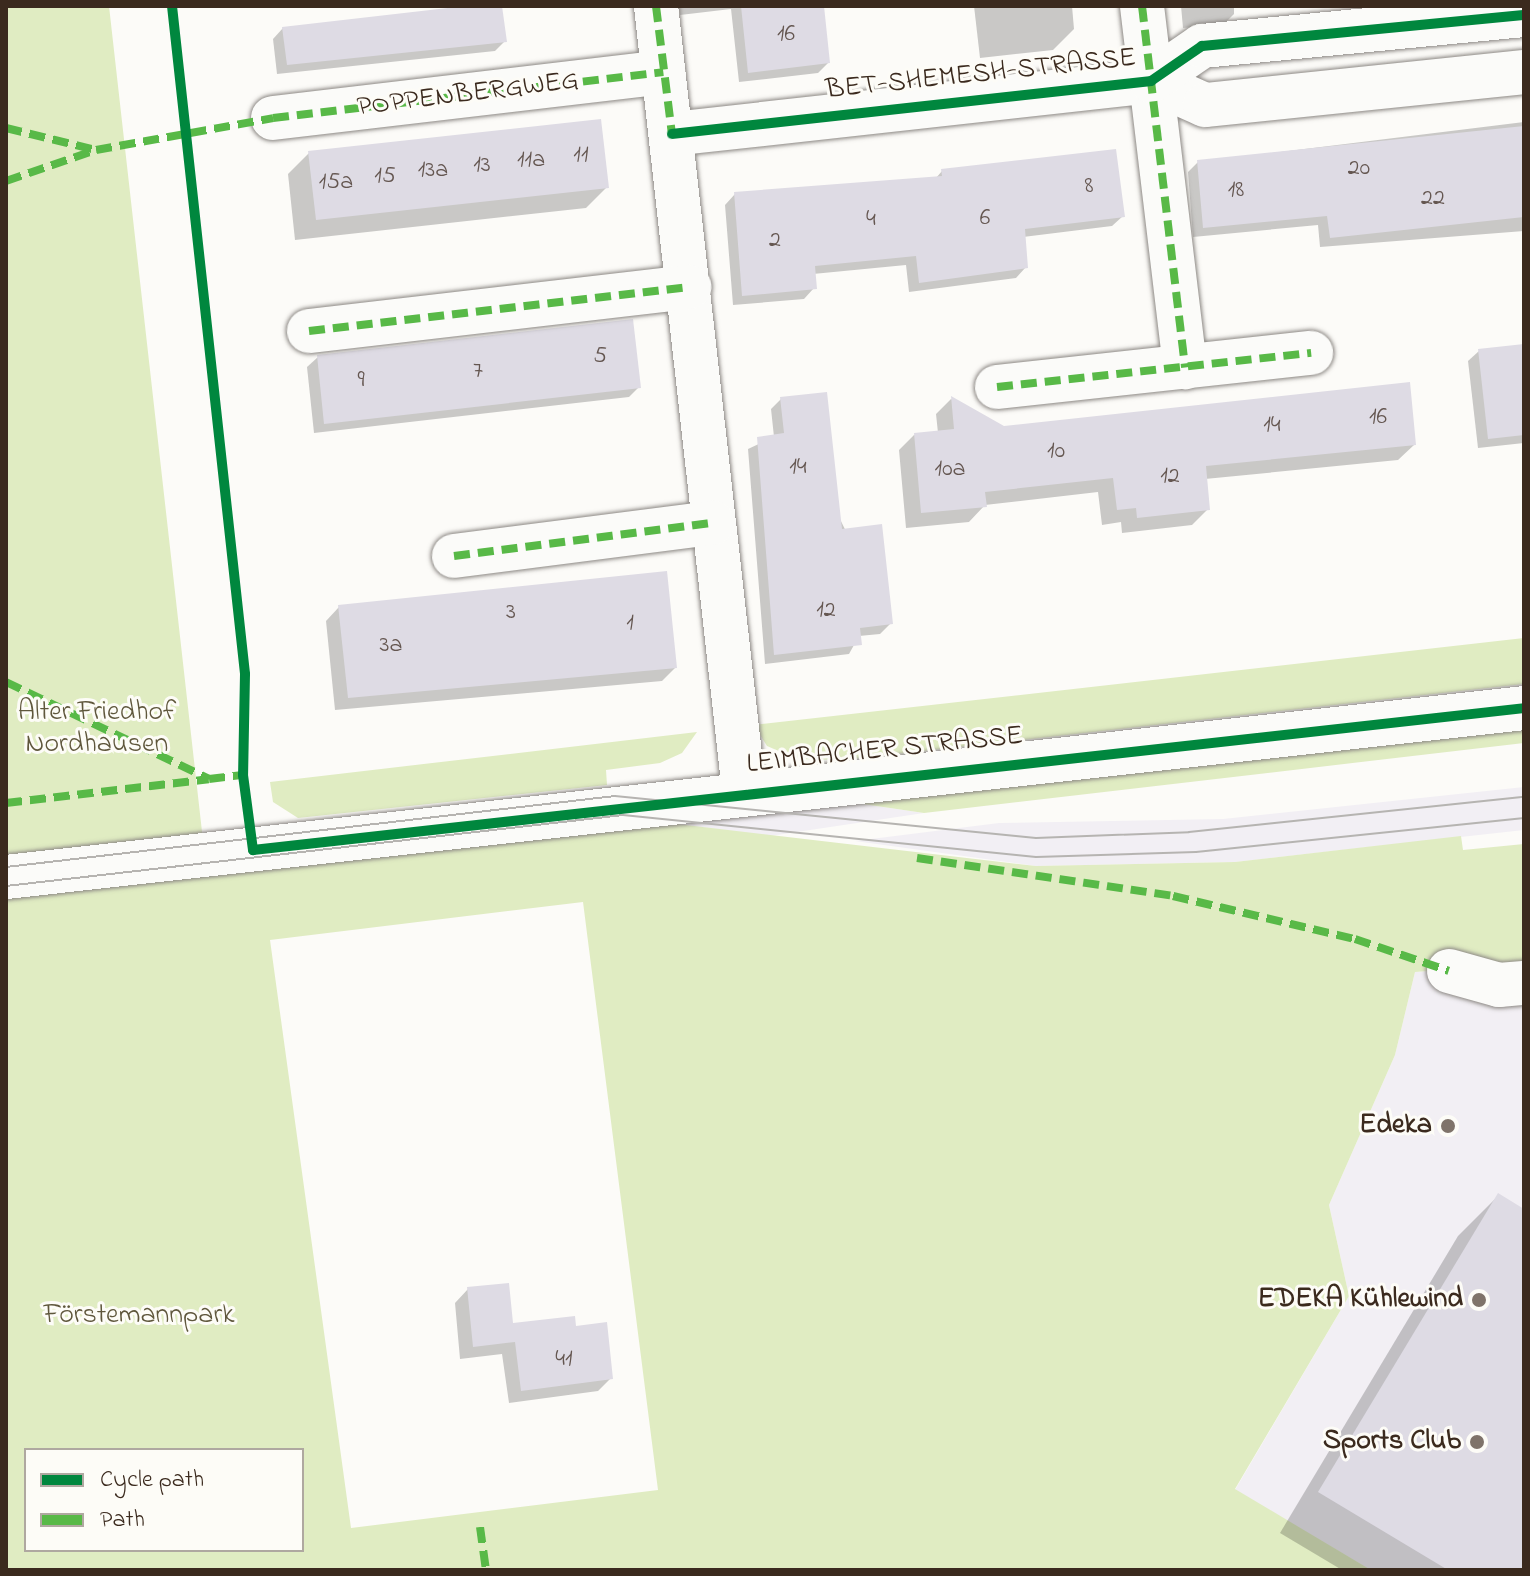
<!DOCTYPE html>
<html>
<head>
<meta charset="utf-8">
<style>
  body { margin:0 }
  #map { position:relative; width:1530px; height:1576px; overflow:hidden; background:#fcfbf8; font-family:"Indie Flower",sans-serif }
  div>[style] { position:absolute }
  .built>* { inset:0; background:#f2eff4 }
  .green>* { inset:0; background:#e0ecc2 }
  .shadow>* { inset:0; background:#0003 }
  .building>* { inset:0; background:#dedbe4 }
  .roads { filter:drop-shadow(0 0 2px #8d8985) drop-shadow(0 0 2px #8d8985) }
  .minor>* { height:44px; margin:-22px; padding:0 22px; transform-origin:22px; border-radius:22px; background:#fbfbf9 }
  .tram>* { height:2px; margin:-1px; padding:0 1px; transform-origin:1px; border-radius:1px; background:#b6b4b1 }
  .quiet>* { height:8px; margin-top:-4px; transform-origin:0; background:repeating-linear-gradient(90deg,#58b947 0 16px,transparent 0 24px) }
  .cycleway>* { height:10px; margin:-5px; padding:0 5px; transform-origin:5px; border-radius:5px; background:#00873e }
  .dots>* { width:22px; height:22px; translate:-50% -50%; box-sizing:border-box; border:4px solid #fdfcf7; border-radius:50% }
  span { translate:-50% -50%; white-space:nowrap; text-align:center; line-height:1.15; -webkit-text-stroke:6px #fdfcf7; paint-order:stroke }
  .number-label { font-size:24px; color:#645650 }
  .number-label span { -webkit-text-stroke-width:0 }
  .street-label { font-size:28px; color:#3b2a1e }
  .park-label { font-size:28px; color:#5f573c }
  .poi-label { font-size:28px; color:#3b2a1e; font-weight:700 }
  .right { translate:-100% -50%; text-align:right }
  .frame { position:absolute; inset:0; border:8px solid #3b2a1e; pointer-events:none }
  .legend { position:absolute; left:24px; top:1448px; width:280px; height:104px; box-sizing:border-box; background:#fdfcf7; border:2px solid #afa8a0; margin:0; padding:10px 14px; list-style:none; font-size:24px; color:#3b2a1e }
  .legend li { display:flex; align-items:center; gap:16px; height:40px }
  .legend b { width:40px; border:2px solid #afa8a0 }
</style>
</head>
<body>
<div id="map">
  <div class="built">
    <i style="clip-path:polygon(1524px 787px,1524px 830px,1235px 862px,1036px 866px,855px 841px,999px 823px,1223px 819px)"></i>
    <i style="clip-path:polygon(829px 799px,924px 813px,770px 836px,669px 823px)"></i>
    <i style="clip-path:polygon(1524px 964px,1524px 1570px,1371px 1570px,1235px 1490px,1349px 1296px,1329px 1205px,1395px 1055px,1415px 972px)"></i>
  </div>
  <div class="green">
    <i style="clip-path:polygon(evenodd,6px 6px,109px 6px,207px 876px,669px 823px,1036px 866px,1235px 862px,1461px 836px,1463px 850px,1524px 844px,1524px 964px,1415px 972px,1395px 1055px,1329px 1205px,1349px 1296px,1235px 1489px,1371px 1570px,6px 1570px,6px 6px,583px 902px,658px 1490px,351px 1528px,270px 940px,583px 902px,6px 6px,26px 1450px,302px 1450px,302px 1550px,26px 1550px,26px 1450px)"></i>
    <i style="clip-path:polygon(1524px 638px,1524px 684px,843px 760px,797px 759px,767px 746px,754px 725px)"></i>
    <i style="clip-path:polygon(1524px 728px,1524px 743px,924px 813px,829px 799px)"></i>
    <i style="clip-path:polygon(697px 732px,682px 753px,660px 763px,606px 770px,607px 785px,298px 818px,273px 802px,270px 782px)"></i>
  </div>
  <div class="shadow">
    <i style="clip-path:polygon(500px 6px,505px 41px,495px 51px,277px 74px,273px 39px,283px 28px)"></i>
    <i style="clip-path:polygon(678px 6px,823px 6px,828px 63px,818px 73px,739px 82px,731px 9px,680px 15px)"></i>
    <i style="clip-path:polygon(974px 6px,1072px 6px,1074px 29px,1053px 50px,980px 58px)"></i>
    <i style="clip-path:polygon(1181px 6px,1234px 6px,1234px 14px,1224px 24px,1183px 28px)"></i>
    <i style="clip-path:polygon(1524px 122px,1524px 231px,1320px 247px,1318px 225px,1193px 237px,1188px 172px,1198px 162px)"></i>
    <i style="clip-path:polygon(309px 153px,607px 187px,586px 208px,295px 240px,288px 174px)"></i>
    <i style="clip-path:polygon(942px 171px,1123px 216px,1112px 226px,1023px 237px,1026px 267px,1016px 278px,909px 292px,906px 265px,813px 274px,814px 288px,804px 299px,733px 305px,725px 205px,735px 194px,936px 178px)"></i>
    <i style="clip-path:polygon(1524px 346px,1524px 443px,1478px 448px,1468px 361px,1479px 351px)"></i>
    <i style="clip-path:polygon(318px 357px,639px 387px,629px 397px,314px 433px,307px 367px)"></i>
    <i style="clip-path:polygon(781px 399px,891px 623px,880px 634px,859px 636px,849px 654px,765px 664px,748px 449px,774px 437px,771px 409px)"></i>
    <i style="clip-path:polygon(951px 399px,1003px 428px,1414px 445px,1398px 460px,1205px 479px,1208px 509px,1192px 525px,1122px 533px,1121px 522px,1102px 525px,1098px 492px,985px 505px,969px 522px,906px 528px,899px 450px,914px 435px,938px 433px,936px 414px)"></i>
    <i style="clip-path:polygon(339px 607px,675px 668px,662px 681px,335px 710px,326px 621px)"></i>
    <i style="clip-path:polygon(1498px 1196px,1524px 1211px,1524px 1570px,1342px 1570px,1280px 1533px,1458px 1236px)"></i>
    <i style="clip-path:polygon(468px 1289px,511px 1325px,574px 1328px,611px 1378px,598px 1391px,509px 1403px,502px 1354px,460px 1359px,455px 1303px)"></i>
  </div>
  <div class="building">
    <i style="clip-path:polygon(465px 6px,502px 6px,507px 42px,287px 65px,282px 27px)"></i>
    <i style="clip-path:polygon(741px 6px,824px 6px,830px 63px,748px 73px)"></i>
    <i style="clip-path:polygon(601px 119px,609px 188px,316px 220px,308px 151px)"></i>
    <i style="clip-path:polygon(1524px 126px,1524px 217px,1330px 238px,1327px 216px,1203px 228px,1197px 160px)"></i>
    <i style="clip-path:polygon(1116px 149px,1125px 217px,1025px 229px,1028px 268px,919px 283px,916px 256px,815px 266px,817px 289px,742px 296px,734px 192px,942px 176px,941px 169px)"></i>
    <i style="clip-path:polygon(633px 319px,641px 388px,324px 424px,317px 355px)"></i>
    <i style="clip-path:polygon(1524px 344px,1524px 435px,1488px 439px,1478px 349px)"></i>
    <i style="clip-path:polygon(1410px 382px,1416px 445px,1206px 466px,1210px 510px,1137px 518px,1136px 508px,1117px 510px,1113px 478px,985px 492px,987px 507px,921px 513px,914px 433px,954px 429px,951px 396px,1004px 426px)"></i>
    <i style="clip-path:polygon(827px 392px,842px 529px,882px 524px,893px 624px,860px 628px,862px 645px,774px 655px,757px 437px,784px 433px,780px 397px)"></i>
    <i style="clip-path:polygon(667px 571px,677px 668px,348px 698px,338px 605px)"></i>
    <i style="clip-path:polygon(1498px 1193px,1524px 1209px,1524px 1570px,1448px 1570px,1318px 1492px)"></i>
    <i style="clip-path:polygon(509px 1283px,513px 1323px,575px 1316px,576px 1326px,607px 1322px,613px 1379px,521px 1391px,515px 1342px,473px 1347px,467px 1287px)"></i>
  </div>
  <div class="roads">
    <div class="minor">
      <i style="left:656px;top:6px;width:789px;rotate:83.6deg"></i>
      <i style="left:1142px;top:6px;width:364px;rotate:83.2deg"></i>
      <i style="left:1151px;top:81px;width:59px;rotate:24deg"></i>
      <i style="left:1205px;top:105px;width:321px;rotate:-5.9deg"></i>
      <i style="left:273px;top:118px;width:393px;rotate:-6.7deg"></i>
      <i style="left:672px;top:134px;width:482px;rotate:-6.3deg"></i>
      <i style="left:1151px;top:81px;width:62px;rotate:-34.5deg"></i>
      <i style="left:1202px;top:46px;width:323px;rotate:-5.5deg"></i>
      <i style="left:309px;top:331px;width:383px;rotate:-6.6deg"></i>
      <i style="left:997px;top:387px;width:316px;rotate:-6.2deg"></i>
      <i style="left:454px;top:556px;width:261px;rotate:-7.3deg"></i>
      <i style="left:6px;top:877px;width:1527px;rotate:-6.35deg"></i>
      <i style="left:1449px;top:971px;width:52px;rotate:15.6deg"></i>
      <i style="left:1499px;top:985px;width:25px;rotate:-5deg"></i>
    </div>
  </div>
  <div class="tram">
    <i style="left:6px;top:867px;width:613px;rotate:-6.65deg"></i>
    <i style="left:615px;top:796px;width:423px;rotate:5.7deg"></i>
    <i style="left:1036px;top:838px;width:153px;rotate:-2.2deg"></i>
    <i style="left:1189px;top:832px;width:337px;rotate:-6deg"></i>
    <i style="left:6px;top:886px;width:621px;rotate:-6.56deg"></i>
    <i style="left:623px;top:815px;width:415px;rotate:5.8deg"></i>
    <i style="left:1036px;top:857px;width:160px;rotate:-1.8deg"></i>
    <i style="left:1196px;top:852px;width:330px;rotate:-5.9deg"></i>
  </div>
  <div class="quiet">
    <i style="left:656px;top:6px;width:129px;rotate:82.9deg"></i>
    <i style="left:1142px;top:6px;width:364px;rotate:83.2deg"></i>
    <i style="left:6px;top:128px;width:93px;rotate:13.7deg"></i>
    <i style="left:96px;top:150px;width:180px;rotate:-10.2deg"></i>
    <i style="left:273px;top:118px;width:393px;rotate:-6.7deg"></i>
    <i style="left:6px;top:181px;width:95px;rotate:-19deg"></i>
    <i style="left:309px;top:331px;width:383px;rotate:-6.6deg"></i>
    <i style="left:997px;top:387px;width:316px;rotate:-6.2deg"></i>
    <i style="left:454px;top:556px;width:261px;rotate:-7.3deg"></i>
    <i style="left:6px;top:682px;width:225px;rotate:25.5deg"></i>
    <i style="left:209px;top:779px;width:34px;rotate:-7deg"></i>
    <i style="left:6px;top:803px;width:204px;rotate:-6.7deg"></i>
    <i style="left:917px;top:858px;width:259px;rotate:8.4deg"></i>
    <i style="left:1173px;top:896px;width:187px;rotate:13.3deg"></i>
    <i style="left:1355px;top:939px;width:99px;rotate:18.8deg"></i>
    <i style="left:480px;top:1527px;width:43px;rotate:82.1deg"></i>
  </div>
  <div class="cycleway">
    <i style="left:172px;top:6px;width:672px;rotate:83.76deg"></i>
    <i style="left:245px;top:674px;width:101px;rotate:91.1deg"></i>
    <i style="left:243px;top:775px;width:76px;rotate:82.4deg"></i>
    <i style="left:253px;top:850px;width:1279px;rotate:-6.37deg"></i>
    <i style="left:672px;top:134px;width:482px;rotate:-6.3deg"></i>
    <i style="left:1151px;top:81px;width:62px;rotate:-34.5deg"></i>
    <i style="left:1202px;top:46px;width:323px;rotate:-5.5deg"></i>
  </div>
  <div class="dots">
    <i style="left:1448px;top:1126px;background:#7f736a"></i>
    <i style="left:1479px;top:1300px;background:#7f736a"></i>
    <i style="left:1477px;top:1442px;background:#7f736a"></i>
  </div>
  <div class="number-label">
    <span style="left:786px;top:35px">16</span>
    <span style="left:581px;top:156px">11</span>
    <span style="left:531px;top:161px">11a</span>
    <span style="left:482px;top:166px">13</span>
    <span style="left:1359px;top:169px">20</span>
    <span style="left:433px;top:171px">13a</span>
    <span style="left:385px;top:177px">15</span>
    <span style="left:336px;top:183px">15a</span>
    <span style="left:1089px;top:187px">8</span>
    <span style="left:1236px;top:191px">18</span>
    <span style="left:1433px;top:199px">22</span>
    <span style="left:985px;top:219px">6</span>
    <span style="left:871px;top:220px">4</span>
    <span style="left:775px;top:241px">2</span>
    <span style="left:600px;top:357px">5</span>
    <span style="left:478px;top:372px">7</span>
    <span style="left:361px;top:381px">9</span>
    <span style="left:1378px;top:418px">16</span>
    <span style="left:1272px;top:426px">14</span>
    <span style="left:1056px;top:452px">10</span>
    <span style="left:798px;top:468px">14</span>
    <span style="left:950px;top:470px">10a</span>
    <span style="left:1170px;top:477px">12</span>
    <span style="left:826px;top:611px">12</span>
    <span style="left:511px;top:613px">3</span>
    <span style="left:630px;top:624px">1</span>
    <span style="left:391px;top:646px">3a</span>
    <span style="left:564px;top:1360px">41</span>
  </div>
  <div class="street-label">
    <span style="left:981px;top:75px;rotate:-6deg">BET-SHEMESH-STRASSE</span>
    <span style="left:468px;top:95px;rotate:-7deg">POPPENBERGWEG</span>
    <span style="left:885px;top:751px;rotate:-6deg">LEIMBACHER STRASSE</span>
  </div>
  <div class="park-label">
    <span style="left:97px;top:729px">Alter Friedhof<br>Nordhausen</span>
    <span style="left:139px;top:1316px">Förstemannpark</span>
  </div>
  <div class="poi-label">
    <span class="right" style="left:1432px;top:1126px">Edeka</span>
    <span class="right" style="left:1463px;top:1300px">EDEKA Kühlewind</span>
    <span class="right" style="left:1461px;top:1442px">Sports Club</span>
  </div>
  <div class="frame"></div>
  <ul class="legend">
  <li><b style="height:10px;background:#00873e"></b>Cycle path</li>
  <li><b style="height:10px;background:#58b947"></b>Path</li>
  </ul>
</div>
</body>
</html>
